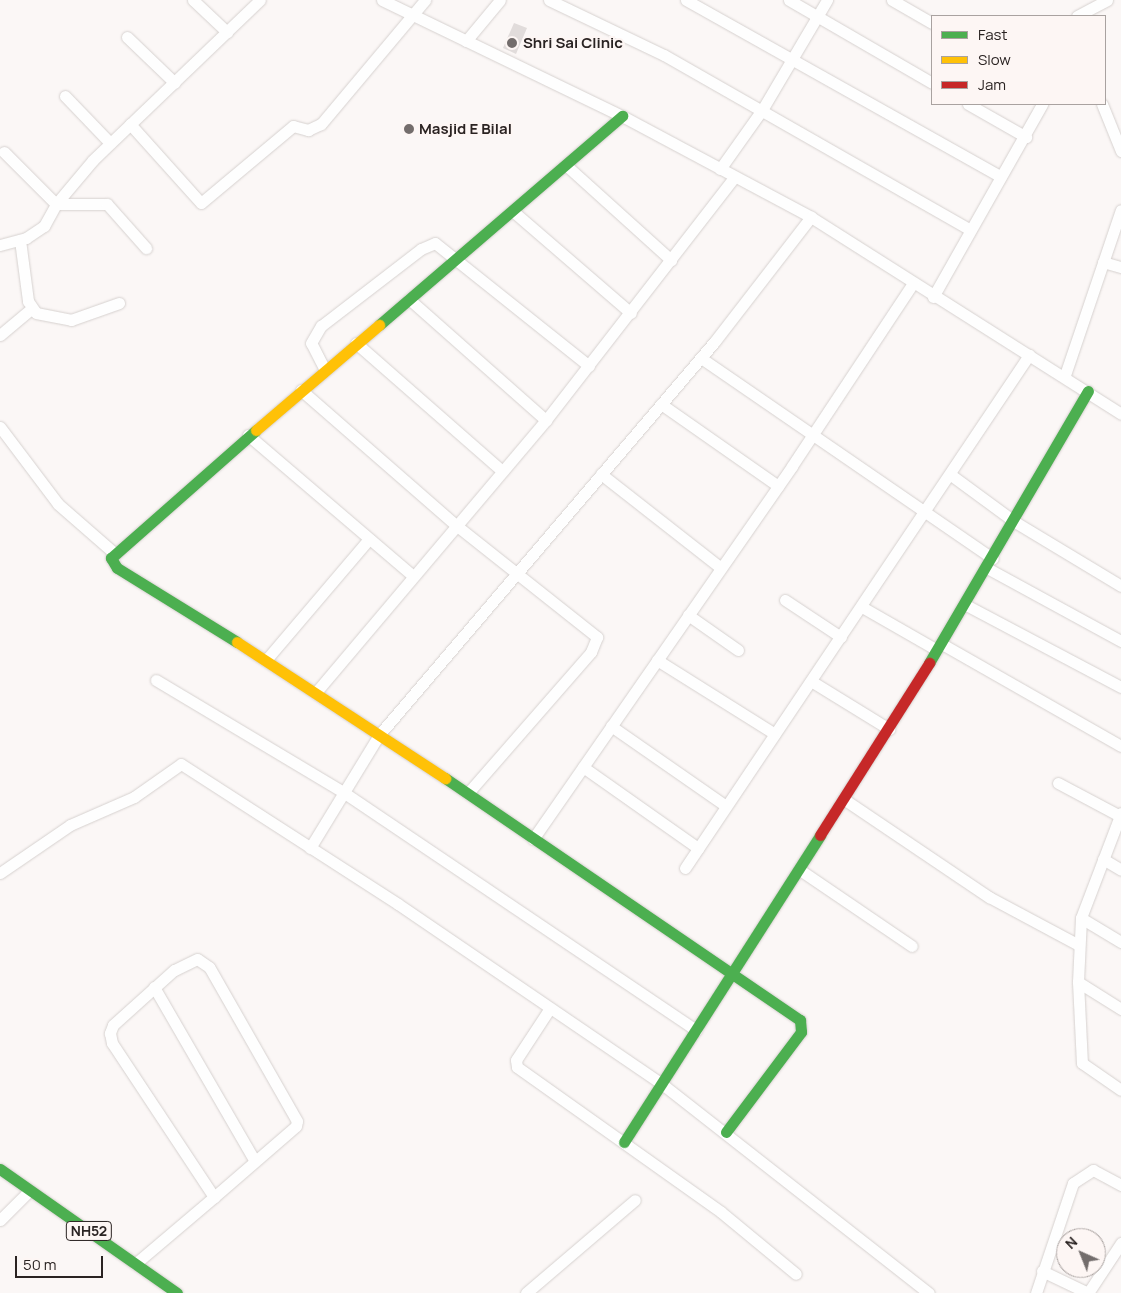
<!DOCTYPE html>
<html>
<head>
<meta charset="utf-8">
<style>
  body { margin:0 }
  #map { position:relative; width:1121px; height:1293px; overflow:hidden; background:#fbf7f6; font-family:Manrope,sans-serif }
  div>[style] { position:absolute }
  .building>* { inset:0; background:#e1dcdb }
  .roads { filter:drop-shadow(0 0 1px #d6d1cf) drop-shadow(0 0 1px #d6d1cf) }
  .street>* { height:11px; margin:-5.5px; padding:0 5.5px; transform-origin:5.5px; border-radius:5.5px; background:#fefefe }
  .fast>* { height:11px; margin:-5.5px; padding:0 5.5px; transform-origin:5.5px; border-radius:5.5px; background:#4caf50 }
  .slow>* { height:11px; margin:-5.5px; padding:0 5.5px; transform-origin:5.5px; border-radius:5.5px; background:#ffc107 }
  .jam>* { height:11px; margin:-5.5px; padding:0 5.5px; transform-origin:5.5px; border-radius:5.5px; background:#c62828 }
  .dots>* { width:14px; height:14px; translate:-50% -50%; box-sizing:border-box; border:2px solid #fdf6f4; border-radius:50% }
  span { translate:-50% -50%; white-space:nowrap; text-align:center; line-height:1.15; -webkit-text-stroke:4px #fdf6f4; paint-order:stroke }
  .shield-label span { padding:1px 4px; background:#fdf6f4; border:1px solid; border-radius:4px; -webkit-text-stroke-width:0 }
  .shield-label { font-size:14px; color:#2a2322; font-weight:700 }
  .poi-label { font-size:15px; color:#2a2322; font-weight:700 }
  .left { translate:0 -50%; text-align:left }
  .legend { position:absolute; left:931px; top:15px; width:175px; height:90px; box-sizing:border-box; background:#fdf6f4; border:1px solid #a9a2a0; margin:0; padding:6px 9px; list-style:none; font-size:15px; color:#2a2322 }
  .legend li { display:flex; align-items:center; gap:10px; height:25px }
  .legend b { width:25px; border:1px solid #a9a2a0 }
  .north { position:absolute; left:1056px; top:1228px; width:50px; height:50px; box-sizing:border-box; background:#fdf6f4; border:1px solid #a9a2a0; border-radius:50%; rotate:316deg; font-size:14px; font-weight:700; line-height:20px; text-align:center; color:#2a2322 }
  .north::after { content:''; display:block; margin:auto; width:18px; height:22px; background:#736d6c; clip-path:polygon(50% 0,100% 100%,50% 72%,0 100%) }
  .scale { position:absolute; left:15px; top:1256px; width:88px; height:22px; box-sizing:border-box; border:2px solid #2a2322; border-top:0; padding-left:6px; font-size:15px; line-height:18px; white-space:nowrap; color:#2a2322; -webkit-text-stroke:4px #fdf6f4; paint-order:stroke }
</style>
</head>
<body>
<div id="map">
  <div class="building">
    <i style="clip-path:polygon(514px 23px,527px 28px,516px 54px,503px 48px)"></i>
  </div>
  <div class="roads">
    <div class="street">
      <i style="left:193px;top:0;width:47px;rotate:43.3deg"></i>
      <i style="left:382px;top:0;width:267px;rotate:25.8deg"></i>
      <i style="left:622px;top:116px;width:214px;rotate:28.1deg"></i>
      <i style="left:811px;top:217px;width:367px;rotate:32.4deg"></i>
      <i style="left:549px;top:0;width:127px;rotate:25.6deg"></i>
      <i style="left:664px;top:55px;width:351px;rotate:29.7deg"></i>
      <i style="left:686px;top:0;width:361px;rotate:29.3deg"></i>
      <i style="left:789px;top:0;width:165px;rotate:30.1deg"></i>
      <i style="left:892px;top:0;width:46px;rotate:29.9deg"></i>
      <i style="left:1077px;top:16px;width:34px;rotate:-28deg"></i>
      <i style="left:127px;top:37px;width:66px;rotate:43.8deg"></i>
      <i style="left:466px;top:41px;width:53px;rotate:-50.3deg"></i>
      <i style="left:65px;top:96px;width:65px;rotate:46.2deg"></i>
      <i style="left:968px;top:104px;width:67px;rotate:29.6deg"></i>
      <i style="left:1102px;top:104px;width:51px;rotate:68deg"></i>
      <i style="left:130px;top:124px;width:106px;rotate:48.1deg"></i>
      <i style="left:201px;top:203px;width:120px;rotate:-39.9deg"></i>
      <i style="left:293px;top:126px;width:16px;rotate:15deg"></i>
      <i style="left:308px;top:130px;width:14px;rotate:-25deg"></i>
      <i style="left:321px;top:124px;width:162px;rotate:-50deg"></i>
      <i style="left:4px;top:152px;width:74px;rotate:45deg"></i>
      <i style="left:56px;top:204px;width:51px"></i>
      <i style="left:107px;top:204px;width:59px;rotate:48.4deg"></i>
      <i style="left:568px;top:167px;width:139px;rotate:42.1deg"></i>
      <i style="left:720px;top:169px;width:72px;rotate:-54.6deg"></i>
      <i style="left:762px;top:110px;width:128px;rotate:-59.4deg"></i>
      <i style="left:515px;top:213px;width:153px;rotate:40.8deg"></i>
      <i style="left:20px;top:240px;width:62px;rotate:82.5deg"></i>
      <i style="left:28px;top:301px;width:14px;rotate:56deg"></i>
      <i style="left:36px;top:313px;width:36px;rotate:11deg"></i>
      <i style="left:71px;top:320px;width:51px;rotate:-19.5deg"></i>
      <i style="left:0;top:245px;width:27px;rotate:-15deg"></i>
      <i style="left:26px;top:238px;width:22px;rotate:-34deg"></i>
      <i style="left:44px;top:226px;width:25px;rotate:-61deg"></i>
      <i style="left:56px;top:204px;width:57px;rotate:-49.9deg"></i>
      <i style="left:93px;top:160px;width:231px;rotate:-43.8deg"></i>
      <i style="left:1103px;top:262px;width:19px;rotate:16deg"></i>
      <i style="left:933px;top:297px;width:222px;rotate:-60.5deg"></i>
      <i style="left:409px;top:299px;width:183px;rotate:41.5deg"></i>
      <i style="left:0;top:335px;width:40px;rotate:-40deg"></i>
      <i style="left:356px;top:343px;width:194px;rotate:41.2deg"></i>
      <i style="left:701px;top:358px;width:354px;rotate:34.5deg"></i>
      <i style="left:325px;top:370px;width:30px;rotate:-117deg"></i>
      <i style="left:311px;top:343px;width:20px;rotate:-60deg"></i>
      <i style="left:321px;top:326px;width:126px;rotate:-37.6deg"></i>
      <i style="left:421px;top:249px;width:15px;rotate:-23deg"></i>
      <i style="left:435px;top:243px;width:197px;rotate:38.6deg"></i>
      <i style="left:1065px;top:375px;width:174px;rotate:-71.3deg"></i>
      <i style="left:301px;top:390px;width:207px;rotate:41.1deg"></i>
      <i style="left:457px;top:526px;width:179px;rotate:38.4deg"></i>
      <i style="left:597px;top:637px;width:16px;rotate:112deg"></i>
      <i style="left:591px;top:652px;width:187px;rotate:131.1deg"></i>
      <i style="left:661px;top:404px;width:143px;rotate:35deg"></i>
      <i style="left:0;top:427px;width:96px;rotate:53deg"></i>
      <i style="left:58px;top:504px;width:73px;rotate:41.1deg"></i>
      <i style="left:248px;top:435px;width:217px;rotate:40.5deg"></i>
      <i style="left:601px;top:474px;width:152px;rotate:38.1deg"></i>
      <i style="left:951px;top:475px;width:79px;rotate:36.3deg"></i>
      <i style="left:1015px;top:522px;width:124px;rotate:31.1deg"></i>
      <i style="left:987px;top:568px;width:153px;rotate:28.6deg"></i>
      <i style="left:785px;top:600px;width:67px;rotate:33.5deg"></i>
      <i style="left:966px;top:605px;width:175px;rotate:27.9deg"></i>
      <i style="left:862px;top:607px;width:86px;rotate:29.8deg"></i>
      <i style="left:688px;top:615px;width:61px;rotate:35deg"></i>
      <i style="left:942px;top:644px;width:206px;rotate:29.7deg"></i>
      <i style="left:266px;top:660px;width:159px;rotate:-49.6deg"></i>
      <i style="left:657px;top:660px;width:139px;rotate:32.1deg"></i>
      <i style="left:156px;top:680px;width:218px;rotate:30.9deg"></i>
      <i style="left:343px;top:792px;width:426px;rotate:34deg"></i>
      <i style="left:811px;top:681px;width:92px;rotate:31.6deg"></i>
      <i style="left:317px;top:691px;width:355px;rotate:-49.8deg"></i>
      <i style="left:546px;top:420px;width:306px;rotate:-52.2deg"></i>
      <i style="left:611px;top:726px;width:140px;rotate:34.8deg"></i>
      <i style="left:583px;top:767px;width:141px;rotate:35.2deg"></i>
      <i style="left:1058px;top:783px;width:70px;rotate:28deg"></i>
      <i style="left:845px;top:800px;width:174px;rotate:34deg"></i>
      <i style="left:989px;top:897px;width:102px;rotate:28.1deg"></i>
      <i style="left:1121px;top:813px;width:112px;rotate:110.9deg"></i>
      <i style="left:1081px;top:918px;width:64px;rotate:92.7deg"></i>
      <i style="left:1078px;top:982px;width:81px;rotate:87.2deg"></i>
      <i style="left:1082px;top:1063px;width:47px;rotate:34.7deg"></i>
      <i style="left:533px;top:839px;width:454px;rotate:-55.2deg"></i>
      <i style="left:792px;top:466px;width:219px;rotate:-56.5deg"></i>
      <i style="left:310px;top:848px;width:132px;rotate:-58.6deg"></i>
      <i style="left:379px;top:735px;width:518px;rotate:-49.54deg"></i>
      <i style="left:715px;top:341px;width:157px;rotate:-52.3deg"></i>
      <i style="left:1103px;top:859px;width:21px;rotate:31deg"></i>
      <i style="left:685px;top:868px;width:618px;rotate:-56.16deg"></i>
      <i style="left:800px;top:870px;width:135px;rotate:34.2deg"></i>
      <i style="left:0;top:873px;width:85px;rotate:-34.4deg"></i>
      <i style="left:70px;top:825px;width:70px;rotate:-23.6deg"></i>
      <i style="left:134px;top:797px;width:57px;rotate:-35.1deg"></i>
      <i style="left:181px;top:764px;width:258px;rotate:32.8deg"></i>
      <i style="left:398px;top:904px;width:320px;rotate:34.3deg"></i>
      <i style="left:662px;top:1084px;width:339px;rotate:38.1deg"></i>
      <i style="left:1081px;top:918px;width:47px;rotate:31deg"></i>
      <i style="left:1078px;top:982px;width:51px;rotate:32.1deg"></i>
      <i style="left:154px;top:987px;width:201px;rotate:59.9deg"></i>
      <i style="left:550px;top:1008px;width:62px;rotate:123.2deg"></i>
      <i style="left:516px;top:1060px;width:7px;rotate:82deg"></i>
      <i style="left:517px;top:1067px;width:250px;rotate:35.4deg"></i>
      <i style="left:721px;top:1212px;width:97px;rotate:39.6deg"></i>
      <i style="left:0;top:1220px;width:42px;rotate:-45deg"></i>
      <i style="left:135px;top:1264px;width:104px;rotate:-40.3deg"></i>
      <i style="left:214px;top:1197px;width:108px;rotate:-40.9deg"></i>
      <i style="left:296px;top:1126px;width:5px;rotate:-79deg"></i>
      <i style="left:297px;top:1121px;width:177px;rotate:-119.7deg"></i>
      <i style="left:209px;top:967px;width:14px;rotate:-146deg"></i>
      <i style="left:197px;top:959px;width:25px;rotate:154deg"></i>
      <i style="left:174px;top:970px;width:82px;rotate:138deg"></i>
      <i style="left:113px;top:1025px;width:9px;rotate:111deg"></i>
      <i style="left:110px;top:1033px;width:10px;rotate:79deg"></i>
      <i style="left:112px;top:1043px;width:185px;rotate:56.5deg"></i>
      <i style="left:1042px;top:1271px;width:51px;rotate:25.6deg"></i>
      <i style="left:526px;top:1293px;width:143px;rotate:-40.5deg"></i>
      <i style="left:1036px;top:1293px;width:116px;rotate:-71.4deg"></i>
      <i style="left:1073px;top:1183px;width:24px;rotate:-33deg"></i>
      <i style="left:1093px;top:1170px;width:32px;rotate:28deg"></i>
      <i style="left:1088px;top:1293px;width:60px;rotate:-56.6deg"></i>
    </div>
    <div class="fast">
      <i style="left:379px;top:325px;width:321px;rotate:-40.7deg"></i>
      <i style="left:237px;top:642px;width:141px;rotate:-148.3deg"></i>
      <i style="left:117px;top:568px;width:12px;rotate:-121deg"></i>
      <i style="left:111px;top:558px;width:193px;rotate:-41.4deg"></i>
      <i style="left:929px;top:663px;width:315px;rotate:-59.7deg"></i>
      <i style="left:445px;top:778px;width:430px;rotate:34.3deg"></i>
      <i style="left:800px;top:1020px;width:12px;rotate:85deg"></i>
      <i style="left:801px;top:1032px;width:125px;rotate:126.9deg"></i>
      <i style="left:624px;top:1142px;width:364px;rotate:-57.4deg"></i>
      <i style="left:0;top:1169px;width:216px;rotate:35deg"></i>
    </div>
    <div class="slow">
      <i style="left:256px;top:430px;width:162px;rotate:-40.5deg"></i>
      <i style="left:237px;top:642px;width:249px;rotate:33.2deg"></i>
    </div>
    <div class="jam">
      <i style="left:820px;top:835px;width:204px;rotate:-57.6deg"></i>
    </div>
  </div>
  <div class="dots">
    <i style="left:512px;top:43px;background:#736d6c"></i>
    <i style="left:409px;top:129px;background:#736d6c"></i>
  </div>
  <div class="shield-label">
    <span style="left:89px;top:1231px">NH52</span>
  </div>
  <div class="poi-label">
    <span class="left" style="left:523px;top:43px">Shri Sai Clinic</span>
    <span class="left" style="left:419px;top:129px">Masjid E Bilal</span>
  </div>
  <ul class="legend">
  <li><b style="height:6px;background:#4caf50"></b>Fast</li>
  <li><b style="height:6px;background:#ffc107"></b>Slow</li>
  <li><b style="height:6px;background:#c62828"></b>Jam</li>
  </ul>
  <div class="north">N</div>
  <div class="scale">50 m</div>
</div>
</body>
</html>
